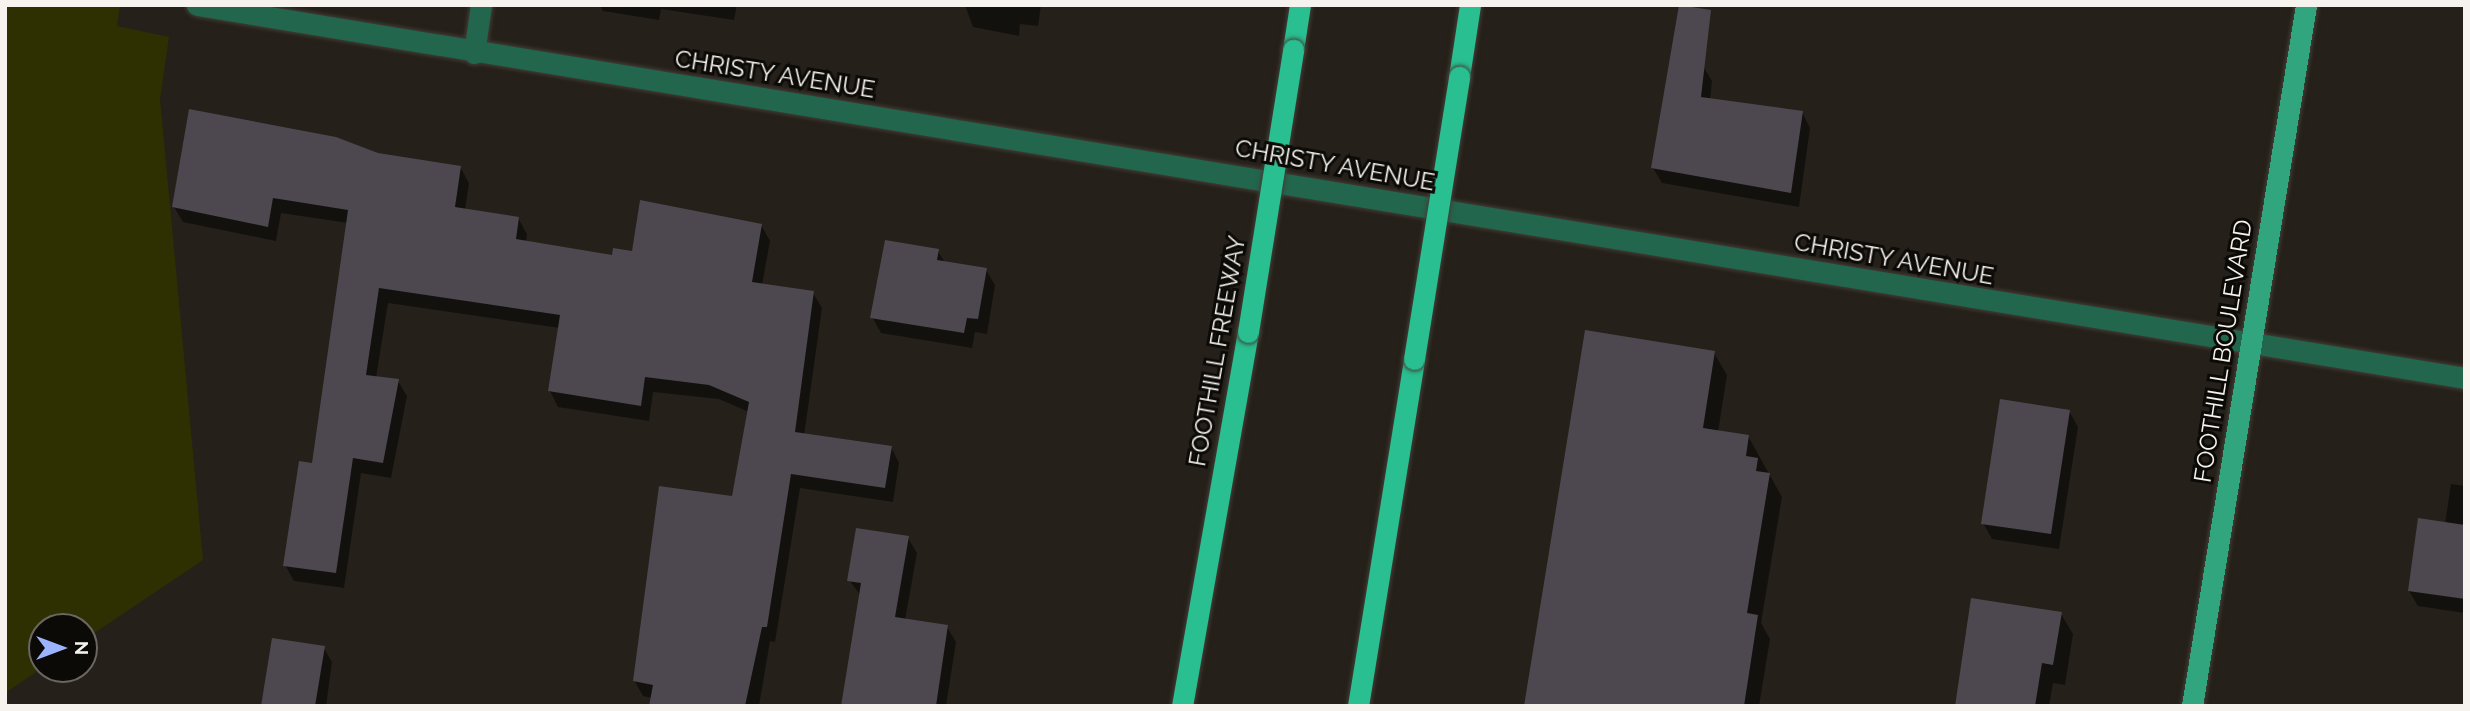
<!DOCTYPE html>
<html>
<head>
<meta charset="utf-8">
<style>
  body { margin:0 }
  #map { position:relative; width:2470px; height:711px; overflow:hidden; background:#252019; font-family:Raleway,sans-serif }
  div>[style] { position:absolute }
  .green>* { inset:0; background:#2e3002 }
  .shadow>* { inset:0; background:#0007 }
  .building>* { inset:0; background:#4d474f }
  .roads { filter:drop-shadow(0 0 2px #423e37) drop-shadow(0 0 2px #423e37) }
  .minor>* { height:21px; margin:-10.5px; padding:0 10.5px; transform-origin:10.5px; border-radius:10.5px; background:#22664e }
  .major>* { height:21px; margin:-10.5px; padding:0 10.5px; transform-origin:10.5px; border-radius:10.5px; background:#30a57e }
  .highway>* { height:21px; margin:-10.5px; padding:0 10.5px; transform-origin:10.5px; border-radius:10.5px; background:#29bf90 }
  .bridges { filter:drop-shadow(0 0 2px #423e37) drop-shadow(0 0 2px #423e37) }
  .highway-bridge>* { height:21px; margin:-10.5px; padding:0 10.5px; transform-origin:10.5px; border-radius:10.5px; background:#29bf90 }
  span { translate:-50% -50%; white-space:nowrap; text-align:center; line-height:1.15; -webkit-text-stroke:6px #0c0a07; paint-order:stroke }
  .street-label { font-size:24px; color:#f6f3ee }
  .frame { position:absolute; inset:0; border:7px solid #f6f3ee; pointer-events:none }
  .north { position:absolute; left:28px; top:613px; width:70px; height:70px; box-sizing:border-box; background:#0c0a07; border:2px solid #6a6763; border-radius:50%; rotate:90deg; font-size:19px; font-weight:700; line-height:28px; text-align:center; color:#f6f3ee }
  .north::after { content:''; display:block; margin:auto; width:24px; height:32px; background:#9cb4fd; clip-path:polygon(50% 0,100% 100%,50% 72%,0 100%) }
</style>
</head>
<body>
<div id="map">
  <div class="green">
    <i style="clip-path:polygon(5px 5px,120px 5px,117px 26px,169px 37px,160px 99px,203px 560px,84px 640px,84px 627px,42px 627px,42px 668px,5px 693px)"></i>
  </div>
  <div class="shadow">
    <i style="clip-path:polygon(600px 5px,737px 5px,734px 20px,661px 9px,659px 20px,603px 11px)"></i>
    <i style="clip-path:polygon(965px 5px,1041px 5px,1038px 26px,1020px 24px,1019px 36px,973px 27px)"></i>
    <i style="clip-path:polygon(1703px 66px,1712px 81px,1710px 100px,1802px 112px,1810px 128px,1799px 207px,1662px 183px,1653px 168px)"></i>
    <i style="clip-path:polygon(377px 155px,460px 167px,469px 183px,465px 210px,518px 218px,527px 234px,526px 242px,614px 257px,761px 225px,770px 241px,762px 285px,813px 293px,822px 308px,804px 436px,891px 447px,899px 463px,893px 502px,800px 488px,775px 642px,770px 641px,759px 706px,651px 706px,653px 698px,643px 696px,634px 680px,733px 498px,749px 412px,719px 399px,653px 392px,649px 421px,558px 407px,550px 391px,560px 328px,388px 303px,376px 378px,398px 381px,407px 396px,391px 478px,361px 473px,344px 588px,294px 581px,285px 565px,314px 465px,348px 223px,281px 213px,276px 241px,183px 222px,174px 207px)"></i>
    <i style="clip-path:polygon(938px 251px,945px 263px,986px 270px,995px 285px,987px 334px,975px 332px,972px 348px,881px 333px,872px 317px)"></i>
    <i style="clip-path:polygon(1714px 353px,1727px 375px,1718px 432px,1748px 436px,1782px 497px,1761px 623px,1770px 639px,1759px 706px,1526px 706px)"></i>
    <i style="clip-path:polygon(2069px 411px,2078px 427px,2059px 549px,1992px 539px,1983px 523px)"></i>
    <i style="clip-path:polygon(2451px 484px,2465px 486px,2465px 613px,2418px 606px,2409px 591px,2445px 524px)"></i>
    <i style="clip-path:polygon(908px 538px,917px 553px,905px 620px,947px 627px,956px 642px,946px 706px,843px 706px,861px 596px,849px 580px)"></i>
    <i style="clip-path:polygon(2061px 614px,2073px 634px,2065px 685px,2053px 683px,2049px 706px,1956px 706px)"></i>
    <i style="clip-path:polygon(323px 647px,332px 662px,326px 706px,263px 706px)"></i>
  </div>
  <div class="building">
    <i style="clip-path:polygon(1679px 5px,1711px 10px,1701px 97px,1803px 111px,1791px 193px,1651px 168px)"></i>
    <i style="clip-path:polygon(189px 109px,336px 137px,378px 153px,461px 166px,455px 207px,519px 217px,516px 239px,612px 255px,613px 248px,632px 251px,640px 200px,762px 224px,752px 282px,814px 291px,795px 432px,892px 446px,885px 488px,791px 474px,767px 627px,762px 627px,745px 706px,649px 706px,653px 685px,633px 681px,659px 486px,732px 496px,749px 402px,709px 385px,645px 377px,641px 406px,548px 391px,560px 315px,379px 288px,366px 375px,399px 379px,383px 463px,353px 458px,336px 573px,283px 566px,299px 461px,312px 463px,348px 210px,273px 198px,268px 227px,172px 207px)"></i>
    <i style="clip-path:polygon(885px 240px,939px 249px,937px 260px,987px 268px,978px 319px,967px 318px,964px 333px,870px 318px)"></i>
    <i style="clip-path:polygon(1585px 330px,1715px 351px,1703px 428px,1749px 435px,1746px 456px,1758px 458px,1756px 471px,1770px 473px,1747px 613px,1758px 615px,1744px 706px,1524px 706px)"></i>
    <i style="clip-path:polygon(2000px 399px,2070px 410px,2051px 534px,1981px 524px)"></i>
    <i style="clip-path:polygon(2418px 518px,2465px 525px,2465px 599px,2408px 591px)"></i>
    <i style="clip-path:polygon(856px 528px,909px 536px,895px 617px,948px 625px,936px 706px,841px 706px,861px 583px,847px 581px)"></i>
    <i style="clip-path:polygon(1971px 598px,2062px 612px,2053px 665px,2042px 663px,2035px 706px,1955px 706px)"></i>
    <i style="clip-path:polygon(272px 638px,325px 646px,315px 706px,261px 706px)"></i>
  </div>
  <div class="roads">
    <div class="minor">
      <i style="left:197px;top:5px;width:2298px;rotate:9.34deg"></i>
      <i style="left:474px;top:53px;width:49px;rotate:-81.7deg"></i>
    </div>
    <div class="major">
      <i style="left:2192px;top:706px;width:710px;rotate:-80.76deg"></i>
    </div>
    <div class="highway">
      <i style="left:1293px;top:50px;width:46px;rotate:-81.2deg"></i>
      <i style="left:1459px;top:77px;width:73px;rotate:-81.3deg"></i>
      <i style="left:1182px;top:706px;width:380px;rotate:-80deg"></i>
      <i style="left:1358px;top:706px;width:351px;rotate:-80.8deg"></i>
    </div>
  </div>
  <div class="bridges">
    <div class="highway-bridge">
      <i style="left:1248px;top:332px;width:286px;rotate:-80.9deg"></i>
      <i style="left:1414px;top:359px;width:286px;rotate:-80.9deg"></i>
    </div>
  </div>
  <div class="street-label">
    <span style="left:775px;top:74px;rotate:9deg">CHRISTY AVENUE</span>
    <span style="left:1335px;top:165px;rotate:10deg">CHRISTY AVENUE</span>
    <span style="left:1894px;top:259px;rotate:10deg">CHRISTY AVENUE</span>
    <span style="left:1217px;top:351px;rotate:-80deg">FOOTHILL FREEWAY</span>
    <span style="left:2223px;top:351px;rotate:-81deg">FOOTHILL BOULEVARD</span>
  </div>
  <div class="frame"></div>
  <div class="north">N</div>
</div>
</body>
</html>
